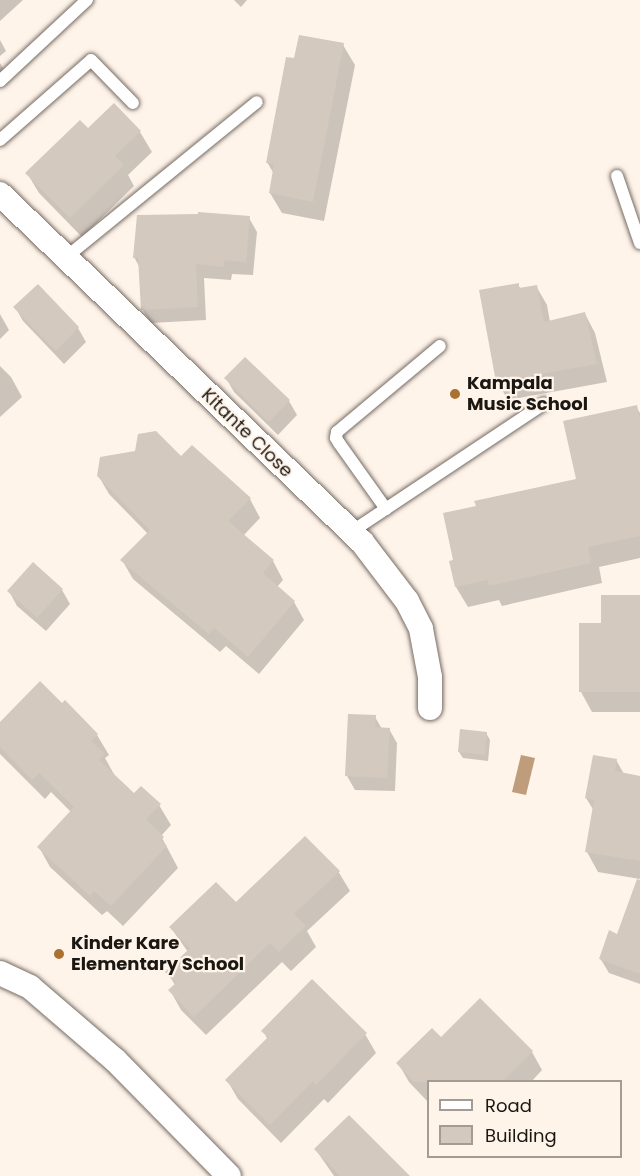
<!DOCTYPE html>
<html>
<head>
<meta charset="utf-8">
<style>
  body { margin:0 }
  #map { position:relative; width:640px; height:1176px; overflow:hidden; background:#fff4ea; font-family:Poppins,sans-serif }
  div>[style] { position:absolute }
  .water>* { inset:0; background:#bf9d7c }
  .shadow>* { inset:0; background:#0003 }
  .building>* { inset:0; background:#d3c9bf }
  .roads { filter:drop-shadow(0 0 2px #756b63) drop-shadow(0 0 2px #756b63) }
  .lane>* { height:12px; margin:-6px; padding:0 6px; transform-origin:6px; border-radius:6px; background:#fff }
  .street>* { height:24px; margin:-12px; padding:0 12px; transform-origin:12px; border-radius:12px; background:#fff }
  .dots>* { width:16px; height:16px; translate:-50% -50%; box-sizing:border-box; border:3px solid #fff4ea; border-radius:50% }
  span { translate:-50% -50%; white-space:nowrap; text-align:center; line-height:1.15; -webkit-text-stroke:4.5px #fff4ea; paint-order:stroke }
  .poi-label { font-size:18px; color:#1b1713; font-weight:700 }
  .left { translate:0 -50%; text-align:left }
  .street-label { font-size:18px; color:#1b1713 }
  .legend { position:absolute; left:427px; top:1080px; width:195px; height:78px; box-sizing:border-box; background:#fff4ea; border:2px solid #a49c94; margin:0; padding:8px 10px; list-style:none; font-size:18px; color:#1b1713 }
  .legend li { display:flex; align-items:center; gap:12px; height:30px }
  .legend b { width:30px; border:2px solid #a49c94 }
</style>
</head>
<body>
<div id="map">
  <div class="water">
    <i style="clip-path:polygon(521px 755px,535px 758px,526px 795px,512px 792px)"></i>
  </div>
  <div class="shadow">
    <i style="clip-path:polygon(0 0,23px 0,0 21px)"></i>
    <i style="clip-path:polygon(234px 0,247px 0,241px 7px)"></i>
    <i style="clip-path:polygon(0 40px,6px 51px,0 56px)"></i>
    <i style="clip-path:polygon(343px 45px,355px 65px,324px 221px,282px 213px,270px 193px,274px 174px,267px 162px,295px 60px)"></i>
    <i style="clip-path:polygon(0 63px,6px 73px,0 79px)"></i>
    <i style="clip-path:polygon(88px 130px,140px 132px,152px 152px,128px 175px,134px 186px,82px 237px,39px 193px,27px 173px)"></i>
    <i style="clip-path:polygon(249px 218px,257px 232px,253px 275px,232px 274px,231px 280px,204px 278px,206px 320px,151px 323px,142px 309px,140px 268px,134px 257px)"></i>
    <i style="clip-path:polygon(518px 285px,521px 289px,536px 286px,547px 305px,550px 322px,585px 314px,595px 333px,607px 382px,508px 400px,497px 381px)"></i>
    <i style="clip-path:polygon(38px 286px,78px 328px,86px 342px,64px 364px,23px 321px,15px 307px)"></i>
    <i style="clip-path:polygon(0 314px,9px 330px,0 339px)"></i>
    <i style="clip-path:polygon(245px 359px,289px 401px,297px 415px,278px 435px,234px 392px,226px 378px)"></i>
    <i style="clip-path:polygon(0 366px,11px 377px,22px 397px,0 417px)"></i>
    <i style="clip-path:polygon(636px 407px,640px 413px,640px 558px,599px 567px,602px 583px,502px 606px,499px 600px,468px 607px,456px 587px,451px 562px,577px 480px)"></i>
    <i style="clip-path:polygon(193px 447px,250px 499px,260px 518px,243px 536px,273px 561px,283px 580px,277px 587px,294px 602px,304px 620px,259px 674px,226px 646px,220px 652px,133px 579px,122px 560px,148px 534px,109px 494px,98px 475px,181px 458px)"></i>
    <i style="clip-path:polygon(62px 590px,70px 604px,46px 631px,17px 606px,9px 591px)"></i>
    <i style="clip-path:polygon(640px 596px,640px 712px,592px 712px,581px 692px,603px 625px)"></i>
    <i style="clip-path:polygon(62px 705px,97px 735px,109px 755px,105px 758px,115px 776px,134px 795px,159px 805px,171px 825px,161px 836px,178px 868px,123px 926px,107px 911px,102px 915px,50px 867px,39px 847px,71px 812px,51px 792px,45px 799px,0 754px,0 724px)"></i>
    <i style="clip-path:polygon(375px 717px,382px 729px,389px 729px,397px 743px,395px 791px,355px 790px,347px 776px)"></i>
    <i style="clip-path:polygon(486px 733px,490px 740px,488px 761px,463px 758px,459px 752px)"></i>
    <i style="clip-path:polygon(616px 760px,624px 774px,640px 777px,640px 879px,598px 872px,587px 852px,594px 811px,586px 798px)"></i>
    <i style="clip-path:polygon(338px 871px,350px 891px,307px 931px,316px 947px,291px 971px,282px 962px,206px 1035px,181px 1010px,170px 990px,175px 985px,167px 972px,188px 952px,171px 928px)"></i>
    <i style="clip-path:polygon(640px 927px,640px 984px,609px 973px,600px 958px,618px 936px)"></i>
    <i style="clip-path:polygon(263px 1031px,365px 1034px,376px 1053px,328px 1103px,324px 1099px,281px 1143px,238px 1099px,227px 1080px,268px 1040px)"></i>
    <i style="clip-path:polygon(441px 1039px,532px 1052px,542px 1070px,531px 1082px,428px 1082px,428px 1102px,409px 1082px,398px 1063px)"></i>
    <i style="clip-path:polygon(316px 1150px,408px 1176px,334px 1176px)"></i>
  </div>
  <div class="building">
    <i style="clip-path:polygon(299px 35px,344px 43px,313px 202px,269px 193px,274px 164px,266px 163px,286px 57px,294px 58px)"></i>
    <i style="clip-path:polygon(114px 103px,141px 131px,115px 156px,124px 165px,70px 218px,25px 173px,80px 120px,88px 128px)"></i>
    <i style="clip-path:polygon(198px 212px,250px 216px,246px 262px,224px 260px,224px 267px,196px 264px,198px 307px,141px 310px,138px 258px,133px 258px,137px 215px,198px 214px)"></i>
    <i style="clip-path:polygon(519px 283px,519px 288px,537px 285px,544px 322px,585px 312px,597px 364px,496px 382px,479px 290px)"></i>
    <i style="clip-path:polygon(38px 284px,79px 327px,56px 351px,13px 307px)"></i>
    <i style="clip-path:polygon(245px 357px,290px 400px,269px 422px,224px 378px)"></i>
    <i style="clip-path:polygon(637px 405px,640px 418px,640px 536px,588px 547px,591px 563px,489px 586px,488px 580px,455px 587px,449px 561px,453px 560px,443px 513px,476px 506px,474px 501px,576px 479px,563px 421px)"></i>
    <i style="clip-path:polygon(156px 431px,181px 456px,192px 445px,251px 498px,228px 521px,274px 560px,263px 573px,295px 601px,248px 657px,214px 628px,209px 634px,120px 560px,150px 530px,97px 476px,100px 457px,135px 451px,138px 434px)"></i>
    <i style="clip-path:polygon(33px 562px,63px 589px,37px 618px,7px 591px)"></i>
    <i style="clip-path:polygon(601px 595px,640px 595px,640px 692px,579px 692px,579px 623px,601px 623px)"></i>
    <i style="clip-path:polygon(40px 681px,62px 703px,65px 700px,98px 734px,91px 741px,105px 754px,99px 760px,134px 793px,141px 786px,161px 804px,146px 819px,164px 837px,161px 840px,167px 846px,111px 906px,94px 891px,90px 896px,37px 847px,74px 807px,39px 773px,32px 780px,0 747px,0 722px)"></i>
    <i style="clip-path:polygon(348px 714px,376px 715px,375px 727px,390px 728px,387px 778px,345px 776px)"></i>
    <i style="clip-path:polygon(460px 729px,487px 732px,485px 755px,458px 752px)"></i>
    <i style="clip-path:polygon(593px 755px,617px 759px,615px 771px,640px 776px,640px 861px,585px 852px,594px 800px,585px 798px)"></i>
    <i style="clip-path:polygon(305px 836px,340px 871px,294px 914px,306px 926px,279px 952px,270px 943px,194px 1017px,168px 990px,176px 983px,165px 972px,190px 948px,169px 927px,216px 882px,236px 902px)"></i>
    <i style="clip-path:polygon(637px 879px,640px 880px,640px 974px,599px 959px,609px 930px,617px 934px)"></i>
    <i style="clip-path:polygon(312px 979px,367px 1033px,316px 1085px,313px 1081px,270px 1125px,225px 1080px,268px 1037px,261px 1031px)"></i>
    <i style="clip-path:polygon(480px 998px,533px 1051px,502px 1082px,414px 1082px,396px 1063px,432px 1028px,441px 1037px)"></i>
    <i style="clip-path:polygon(349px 1115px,410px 1176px,340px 1176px,314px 1149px)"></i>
  </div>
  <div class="roads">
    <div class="lane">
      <i style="left:0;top:81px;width:119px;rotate:-43deg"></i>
      <i style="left:0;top:140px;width:121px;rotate:-41.3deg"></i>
      <i style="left:91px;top:60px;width:60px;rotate:45.7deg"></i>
      <i style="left:617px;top:176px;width:71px;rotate:71.1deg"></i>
      <i style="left:65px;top:258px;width:247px;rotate:-39.1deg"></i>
      <i style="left:386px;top:509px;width:81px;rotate:-125.5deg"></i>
      <i style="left:339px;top:443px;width:6px;rotate:-121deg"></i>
      <i style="left:336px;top:438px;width:6px;rotate:-81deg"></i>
      <i style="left:337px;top:432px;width:134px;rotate:-39.9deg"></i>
      <i style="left:351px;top:532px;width:232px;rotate:-33.6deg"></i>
    </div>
    <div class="street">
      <i style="left:0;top:194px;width:502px;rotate:43.87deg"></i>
      <i style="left:362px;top:542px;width:74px;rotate:52.7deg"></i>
      <i style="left:407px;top:601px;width:31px;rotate:63deg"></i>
      <i style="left:421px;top:629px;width:49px;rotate:79.4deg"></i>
      <i style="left:430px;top:677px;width:31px;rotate:90deg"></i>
      <i style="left:0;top:973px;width:33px;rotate:25deg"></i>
      <i style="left:30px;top:987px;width:113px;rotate:40.7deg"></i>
      <i style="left:116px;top:1061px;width:161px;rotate:45.5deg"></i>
    </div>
  </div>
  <div class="dots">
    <i style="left:455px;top:394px;background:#ab7131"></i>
    <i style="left:59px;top:954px;background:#ab7131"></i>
  </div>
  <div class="poi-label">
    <span class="left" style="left:467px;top:394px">Kampala<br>Music School</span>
    <span class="left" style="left:71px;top:954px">Kinder Kare<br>Elementary School</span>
  </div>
  <div class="street-label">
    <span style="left:247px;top:433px;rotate:44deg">Kitante Close</span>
  </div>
  <ul class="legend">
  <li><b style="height:8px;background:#fff"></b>Road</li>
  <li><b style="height:16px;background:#d3c9bf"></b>Building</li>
  </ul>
</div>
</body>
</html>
